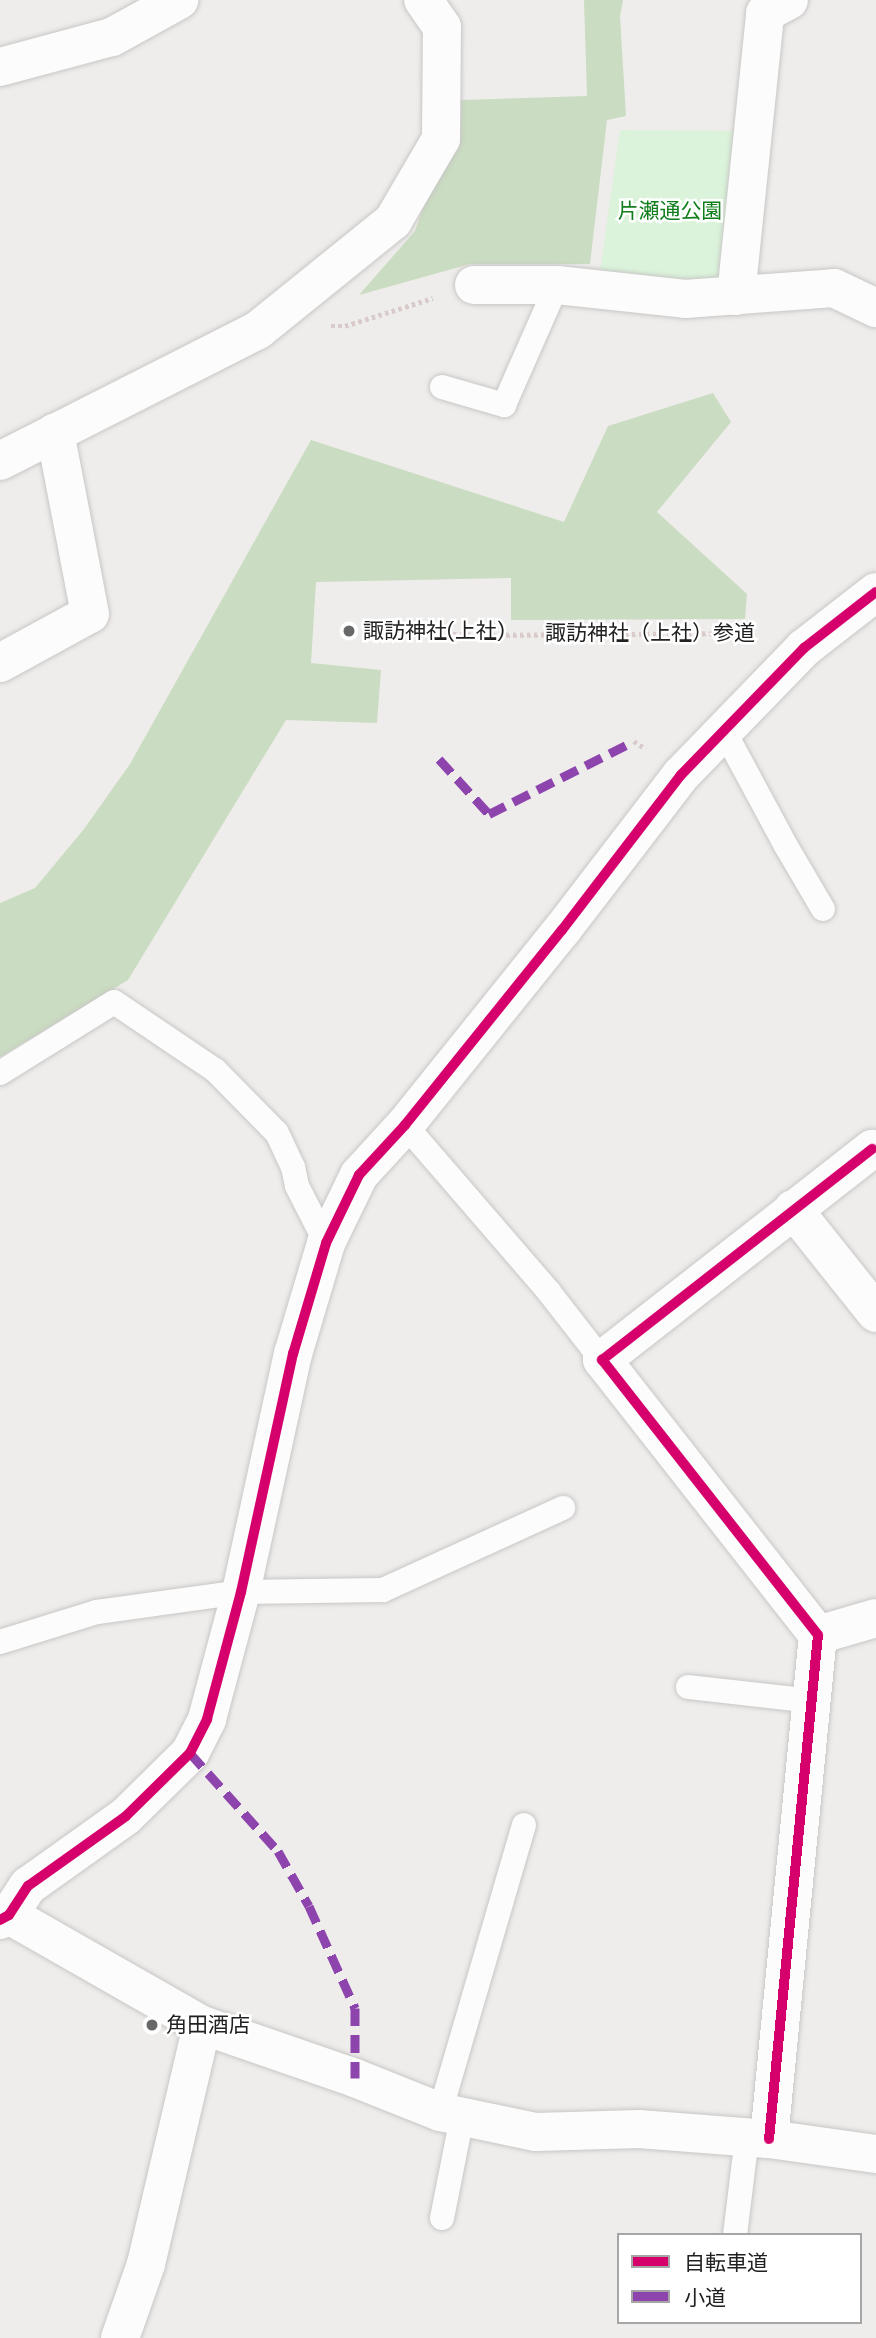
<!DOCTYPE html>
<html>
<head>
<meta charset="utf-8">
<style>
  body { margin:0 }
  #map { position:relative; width:876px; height:2338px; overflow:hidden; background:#efedeb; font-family:"DM Sans","Noto Sans JP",sans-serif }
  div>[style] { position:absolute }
  .forest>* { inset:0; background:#cadcc1 }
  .park>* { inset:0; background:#daf3da }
  .path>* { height:4.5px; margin-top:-2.25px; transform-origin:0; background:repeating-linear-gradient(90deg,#d8cbc9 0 3.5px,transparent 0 7px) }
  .roads { filter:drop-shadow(0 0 2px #c8c7c6) drop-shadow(0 0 2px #c8c7c6) }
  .lane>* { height:24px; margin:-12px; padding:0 12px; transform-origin:12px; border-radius:12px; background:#fdfcfc }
  .street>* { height:38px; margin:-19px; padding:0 19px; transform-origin:19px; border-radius:19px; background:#fdfcfc }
  .quiet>* { height:9px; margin-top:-4.5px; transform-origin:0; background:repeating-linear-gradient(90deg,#8e44ad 0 18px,transparent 0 27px) }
  .cycleway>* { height:10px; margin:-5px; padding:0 5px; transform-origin:5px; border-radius:5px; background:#d6006c }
  .dots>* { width:19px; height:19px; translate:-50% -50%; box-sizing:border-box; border:4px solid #fff; border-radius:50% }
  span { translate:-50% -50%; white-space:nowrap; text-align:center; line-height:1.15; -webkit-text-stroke:5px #fff; paint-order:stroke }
  .park-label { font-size:21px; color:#117e1c }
  .poi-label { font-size:21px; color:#212121 }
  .left { translate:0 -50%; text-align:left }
  .street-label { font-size:21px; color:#212121 }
  .legend { position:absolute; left:617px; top:2233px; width:245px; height:91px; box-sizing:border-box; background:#fff; border:2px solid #a6a6a6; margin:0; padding:9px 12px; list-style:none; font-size:21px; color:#212121 }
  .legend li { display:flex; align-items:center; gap:14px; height:35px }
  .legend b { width:35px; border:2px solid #a6a6a6 }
</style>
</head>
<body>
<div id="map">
  <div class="forest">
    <i style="clip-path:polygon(584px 0,623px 0,620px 16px,626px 116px,607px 120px,590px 264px,470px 264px,359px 295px,415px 231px,461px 100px,587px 96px)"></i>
    <i style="clip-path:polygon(713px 393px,731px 422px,657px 512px,747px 594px,745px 619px,511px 620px,511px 578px,316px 582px,311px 663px,381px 670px,377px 723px,286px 720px,128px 980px,0 1057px,0 903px,35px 888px,84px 829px,130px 764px,311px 440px,564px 522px,608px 426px)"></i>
  </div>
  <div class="park">
    <i style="clip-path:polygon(620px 130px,740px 131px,725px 284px,599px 279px)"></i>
  </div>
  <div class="path">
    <i style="left:331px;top:326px;width:14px"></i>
    <i style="left:345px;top:326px;width:92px;rotate:-17.7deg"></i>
    <i style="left:383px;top:631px;width:95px;rotate:2.4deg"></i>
    <i style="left:478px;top:635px;width:280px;rotate:-0.4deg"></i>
    <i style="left:634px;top:741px;width:14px;rotate:34deg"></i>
  </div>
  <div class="roads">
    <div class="lane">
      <i style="left:442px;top:387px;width:65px;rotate:16.2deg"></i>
      <i style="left:504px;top:405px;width:131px;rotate:-66.2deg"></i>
      <i style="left:723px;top:729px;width:133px;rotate:61.7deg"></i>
      <i style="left:786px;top:846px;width:73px;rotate:59.6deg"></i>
      <i style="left:0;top:1073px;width:134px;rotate:-31.9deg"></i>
      <i style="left:114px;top:1002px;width:122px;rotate:34deg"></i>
      <i style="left:215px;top:1070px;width:88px;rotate:45.5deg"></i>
      <i style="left:277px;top:1133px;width:38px;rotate:65deg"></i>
      <i style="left:293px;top:1167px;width:19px;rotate:78deg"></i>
      <i style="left:297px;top:1186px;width:64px;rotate:63deg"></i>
      <i style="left:405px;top:1125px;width:221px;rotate:49.2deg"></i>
      <i style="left:549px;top:1292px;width:86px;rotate:52.1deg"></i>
      <i style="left:0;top:1642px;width:102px;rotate:-17.2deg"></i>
      <i style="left:97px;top:1612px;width:145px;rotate:-7.9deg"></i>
      <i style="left:241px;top:1592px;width:142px;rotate:-0.8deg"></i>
      <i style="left:383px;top:1590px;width:198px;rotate:-24.5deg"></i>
      <i style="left:688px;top:1687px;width:125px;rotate:6.4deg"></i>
      <i style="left:440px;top:2112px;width:299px;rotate:-73.7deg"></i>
      <i style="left:442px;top:2218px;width:103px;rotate:-78.8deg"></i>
      <i style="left:735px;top:2235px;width:99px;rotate:-83deg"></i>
    </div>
    <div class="street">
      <i style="left:0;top:67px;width:116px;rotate:-15deg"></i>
      <i style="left:112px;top:37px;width:77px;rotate:-28.9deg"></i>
      <i style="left:474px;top:285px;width:83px"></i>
      <i style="left:557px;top:285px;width:129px;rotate:6.2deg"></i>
      <i style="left:685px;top:299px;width:149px;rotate:-4.2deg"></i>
      <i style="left:834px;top:288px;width:47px;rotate:25.5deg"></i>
      <i style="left:736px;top:296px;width:284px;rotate:-84.1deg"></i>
      <i style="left:765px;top:13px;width:27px;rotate:-28deg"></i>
      <i style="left:0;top:461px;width:289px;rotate:-26.9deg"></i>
      <i style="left:258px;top:330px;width:174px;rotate:-38.9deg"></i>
      <i style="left:393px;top:221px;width:95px;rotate:-59.7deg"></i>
      <i style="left:441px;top:139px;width:112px;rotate:-89.5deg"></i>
      <i style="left:442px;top:27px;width:33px;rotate:-125deg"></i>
      <i style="left:0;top:663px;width:102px;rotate:-28.6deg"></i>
      <i style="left:90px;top:614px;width:185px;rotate:-100.9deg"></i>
      <i style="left:793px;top:1209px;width:133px;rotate:51.4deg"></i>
      <i style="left:818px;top:1635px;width:60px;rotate:-16.3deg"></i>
      <i style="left:9px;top:1915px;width:222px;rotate:29.7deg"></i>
      <i style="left:202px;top:2025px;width:162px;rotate:19.1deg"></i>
      <i style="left:355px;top:2078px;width:92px;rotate:21.8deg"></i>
      <i style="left:440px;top:2112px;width:98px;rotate:11.8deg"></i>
      <i style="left:536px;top:2132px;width:103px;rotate:-1.7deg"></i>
      <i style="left:639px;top:2129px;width:130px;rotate:4.4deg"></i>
      <i style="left:769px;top:2139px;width:108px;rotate:8deg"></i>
      <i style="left:0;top:1920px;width:10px;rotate:-29deg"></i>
      <i style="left:9px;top:1915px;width:35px;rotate:-57deg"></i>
      <i style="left:28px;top:1886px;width:120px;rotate:-35.5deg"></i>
      <i style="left:126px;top:1816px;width:90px;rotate:-44.5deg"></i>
      <i style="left:190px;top:1753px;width:38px;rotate:-63deg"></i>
      <i style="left:207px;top:1719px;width:131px;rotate:-75deg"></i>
      <i style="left:241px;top:1592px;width:244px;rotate:-77.7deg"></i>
      <i style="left:293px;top:1354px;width:116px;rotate:-73.4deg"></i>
      <i style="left:326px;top:1243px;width:76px;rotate:-64.1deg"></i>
      <i style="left:359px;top:1175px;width:68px;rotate:-47.4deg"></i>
      <i style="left:405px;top:1125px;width:250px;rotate:-51.2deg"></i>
      <i style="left:562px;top:930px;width:195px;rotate:-52.5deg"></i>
      <i style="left:681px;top:775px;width:177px;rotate:-45.9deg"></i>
      <i style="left:804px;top:648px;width:91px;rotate:-37.9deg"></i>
      <i style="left:769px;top:2139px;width:506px;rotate:-84.45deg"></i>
      <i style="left:818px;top:1635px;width:350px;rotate:-128.1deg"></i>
      <i style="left:602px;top:1360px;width:343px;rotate:-38deg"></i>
      <i style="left:120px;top:2338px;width:78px;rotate:-70.6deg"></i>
      <i style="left:146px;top:2264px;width:245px;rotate:-76.8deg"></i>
    </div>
  </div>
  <div class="quiet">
    <i style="left:439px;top:759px;width:74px;rotate:47.7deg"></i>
    <i style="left:489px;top:814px;width:162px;rotate:-26.7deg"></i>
    <i style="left:190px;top:1753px;width:132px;rotate:48.1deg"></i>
    <i style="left:278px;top:1851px;width:63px;rotate:60.6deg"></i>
    <i style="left:309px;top:1906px;width:112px;rotate:65.7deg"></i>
    <i style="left:355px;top:2008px;width:70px;rotate:90deg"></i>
  </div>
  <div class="cycleway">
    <i style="left:0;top:1920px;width:10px;rotate:-29deg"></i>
    <i style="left:9px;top:1915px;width:35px;rotate:-57deg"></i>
    <i style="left:28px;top:1886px;width:120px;rotate:-35.5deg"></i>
    <i style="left:126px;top:1816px;width:90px;rotate:-44.5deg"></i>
    <i style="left:190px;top:1753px;width:38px;rotate:-63deg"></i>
    <i style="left:207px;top:1719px;width:131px;rotate:-75deg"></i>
    <i style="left:241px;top:1592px;width:244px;rotate:-77.7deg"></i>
    <i style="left:293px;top:1354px;width:116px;rotate:-73.4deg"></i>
    <i style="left:326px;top:1243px;width:76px;rotate:-64.1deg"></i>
    <i style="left:359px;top:1175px;width:68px;rotate:-47.4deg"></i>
    <i style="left:405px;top:1125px;width:250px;rotate:-51.2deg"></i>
    <i style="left:562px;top:930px;width:195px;rotate:-52.5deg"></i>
    <i style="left:681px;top:775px;width:177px;rotate:-45.9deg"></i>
    <i style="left:804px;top:648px;width:91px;rotate:-37.9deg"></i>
    <i style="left:769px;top:2139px;width:506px;rotate:-84.45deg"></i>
    <i style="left:818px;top:1635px;width:350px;rotate:-128.1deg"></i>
    <i style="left:602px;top:1360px;width:343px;rotate:-38deg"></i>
  </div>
  <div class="dots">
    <i style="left:349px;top:631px;background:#696868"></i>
    <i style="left:152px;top:2025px;background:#696868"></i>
  </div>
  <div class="park-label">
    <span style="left:670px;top:211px">片瀬通公園</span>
  </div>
  <div class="poi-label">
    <span class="left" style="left:363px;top:631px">諏訪神社(上社)</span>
    <span class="left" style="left:166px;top:2025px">角田酒店</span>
  </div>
  <div class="street-label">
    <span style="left:650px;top:633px">諏訪神社（上社）参道</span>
  </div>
  <ul class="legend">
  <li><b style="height:9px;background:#d6006c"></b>自転車道</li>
  <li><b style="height:9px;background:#8e44ad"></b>小道</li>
  </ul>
</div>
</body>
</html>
